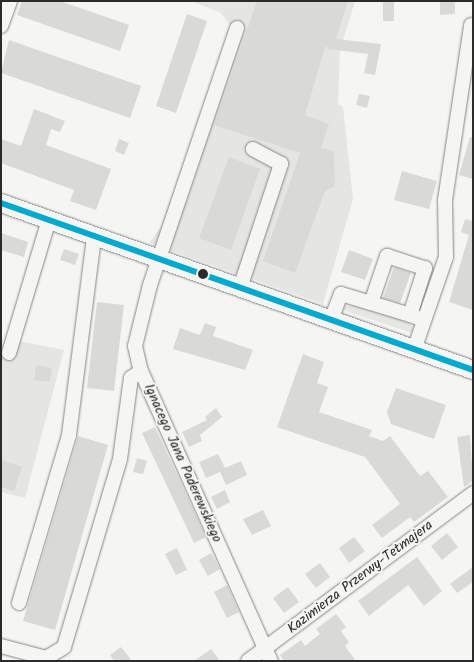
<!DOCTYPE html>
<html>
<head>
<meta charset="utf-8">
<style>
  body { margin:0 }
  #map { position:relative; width:474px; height:662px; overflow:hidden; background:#f5f5f3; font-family:Kalam,sans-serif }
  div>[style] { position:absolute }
  .built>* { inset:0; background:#e5e5e2 }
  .green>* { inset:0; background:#e6e6e2 }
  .building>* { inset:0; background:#d9d9d8 }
  .roads { filter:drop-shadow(0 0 1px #868685) drop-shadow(0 0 1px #868685) }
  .minor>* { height:14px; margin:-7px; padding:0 7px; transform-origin:7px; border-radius:7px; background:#f5f5f3 }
  .major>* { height:18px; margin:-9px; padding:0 9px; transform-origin:9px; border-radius:9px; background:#f5f5f3 }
  .bus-1>* { height:6px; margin:-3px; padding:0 3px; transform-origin:3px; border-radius:3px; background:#00a9ce }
  .dots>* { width:14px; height:14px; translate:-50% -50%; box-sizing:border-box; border:2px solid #f6f6f2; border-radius:50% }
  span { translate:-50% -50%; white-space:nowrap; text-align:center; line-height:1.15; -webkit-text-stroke:4px #f6f6f2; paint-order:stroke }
  .street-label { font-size:14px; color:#2b2b2b }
  .frame { position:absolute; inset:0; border:2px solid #2b2b2b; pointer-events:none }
</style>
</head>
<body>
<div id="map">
  <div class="built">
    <i style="clip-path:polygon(190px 1px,355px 1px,340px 50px,338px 104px,343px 107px,353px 199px,323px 304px,149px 243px,162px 225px,231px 26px,220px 12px)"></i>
    <i style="clip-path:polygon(9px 339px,64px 350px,25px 498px,1px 492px,1px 361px)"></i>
  </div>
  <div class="green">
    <i style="clip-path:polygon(344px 306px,355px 306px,406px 320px,413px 327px,412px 333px,340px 309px)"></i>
  </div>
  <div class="building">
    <i style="clip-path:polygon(22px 1px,60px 1px,129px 25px,120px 51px,17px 15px)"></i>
    <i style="clip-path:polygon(257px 1px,348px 1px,336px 39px,381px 44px,375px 75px,364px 73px,368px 54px,328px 49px,326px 44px,305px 115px,329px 124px,321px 148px,334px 151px,335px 186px,325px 191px,295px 273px,263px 261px,300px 153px,214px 125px)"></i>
    <i style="clip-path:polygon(383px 1px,394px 1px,394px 21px,383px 21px)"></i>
    <i style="clip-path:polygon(440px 2px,455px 2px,455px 14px,440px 15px)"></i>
    <i style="clip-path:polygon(187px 14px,207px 21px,176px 113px,156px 106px)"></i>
    <i style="clip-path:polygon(9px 40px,141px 86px,130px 118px,1px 73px)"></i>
    <i style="clip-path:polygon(359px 94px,370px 96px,367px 108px,356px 105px)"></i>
    <i style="clip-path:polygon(34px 109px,65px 121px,60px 132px,51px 129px,46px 145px,111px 169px,96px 210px,70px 201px,74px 190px,1px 163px,1px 139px,21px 146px)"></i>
    <i style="clip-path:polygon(470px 137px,473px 137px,473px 179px,459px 175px)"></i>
    <i style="clip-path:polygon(119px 139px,129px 143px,124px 155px,115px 151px)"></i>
    <i style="clip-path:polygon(229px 157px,260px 169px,231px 250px,199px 238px)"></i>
    <i style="clip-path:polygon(402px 171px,437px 181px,429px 209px,394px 200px)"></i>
    <i style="clip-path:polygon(465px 219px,473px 221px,473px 310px,449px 302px,469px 235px,461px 232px)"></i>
    <i style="clip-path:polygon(1px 233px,28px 242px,24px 257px,1px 250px)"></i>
    <i style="clip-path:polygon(64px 249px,79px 254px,75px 265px,60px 260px)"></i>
    <i style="clip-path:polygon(349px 250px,373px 259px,365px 280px,341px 272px)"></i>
    <i style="clip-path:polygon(394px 267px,411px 273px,400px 303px,383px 298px)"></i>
    <i style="clip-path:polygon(97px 302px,124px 305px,114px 391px,87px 388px)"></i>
    <i style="clip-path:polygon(205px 323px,216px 327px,213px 336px,253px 350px,245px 370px,173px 349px,180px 328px,200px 335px)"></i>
    <i style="clip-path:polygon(303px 354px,324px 362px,317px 383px,328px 387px,319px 412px,372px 430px,369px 436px,383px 441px,390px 436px,420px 476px,428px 471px,448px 497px,414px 522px,410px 517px,382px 538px,372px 525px,400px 504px,365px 457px,277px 427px)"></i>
    <i style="clip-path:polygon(36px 365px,52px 368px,50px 382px,34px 380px)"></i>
    <i style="clip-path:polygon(396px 388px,446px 405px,434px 439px,391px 424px,387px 412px)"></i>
    <i style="clip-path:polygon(216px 408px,222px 417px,200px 435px,202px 441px,189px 447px,182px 432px,207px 420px,205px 417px)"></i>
    <i style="clip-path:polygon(155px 427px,206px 537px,194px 543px,142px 433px)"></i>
    <i style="clip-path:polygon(470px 435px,473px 481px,464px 487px,457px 437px)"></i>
    <i style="clip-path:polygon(78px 436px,108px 445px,55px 630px,23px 621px)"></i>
    <i style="clip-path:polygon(218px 454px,225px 468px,241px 461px,247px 475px,226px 485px,220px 472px,206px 478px,199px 462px)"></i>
    <i style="clip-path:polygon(137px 458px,147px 461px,143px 474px,133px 472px)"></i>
    <i style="clip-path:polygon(1px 460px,22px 467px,14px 491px,1px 487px)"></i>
    <i style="clip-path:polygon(225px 490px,230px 502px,217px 509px,211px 497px)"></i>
    <i style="clip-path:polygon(263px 510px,271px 526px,252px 535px,243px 519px)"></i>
    <i style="clip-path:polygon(447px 533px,458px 547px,442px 560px,431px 546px)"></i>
    <i style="clip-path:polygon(354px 537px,365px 551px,349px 563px,339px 548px)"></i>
    <i style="clip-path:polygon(177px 548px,187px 570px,176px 575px,165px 554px)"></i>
    <i style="clip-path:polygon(211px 553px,220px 569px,208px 576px,199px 560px)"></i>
    <i style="clip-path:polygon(417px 557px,442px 591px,424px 606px,408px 585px,369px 616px,358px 601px)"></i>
    <i style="clip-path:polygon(320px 563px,330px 577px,316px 588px,305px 574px)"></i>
    <i style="clip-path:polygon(473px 567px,473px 582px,457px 593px,450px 584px)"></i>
    <i style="clip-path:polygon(227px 585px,239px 612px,227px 618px,214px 592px)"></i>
    <i style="clip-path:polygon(288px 587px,299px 602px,284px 613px,273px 598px)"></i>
    <i style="clip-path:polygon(336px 614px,346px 627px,341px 631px,349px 642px,345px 646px,356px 661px,284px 661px,280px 655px,301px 640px,305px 646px,320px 634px,316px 629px)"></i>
    <i style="clip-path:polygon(121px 647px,132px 661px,114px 661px,110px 655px)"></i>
    <i style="clip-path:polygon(211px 649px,220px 661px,194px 661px)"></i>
  </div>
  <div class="roads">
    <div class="minor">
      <i style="left:1px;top:26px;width:27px;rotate:-70deg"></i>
      <i style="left:237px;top:28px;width:271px;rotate:108.7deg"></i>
      <i style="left:150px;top:285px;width:63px;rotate:103.8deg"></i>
      <i style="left:135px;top:346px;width:26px;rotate:77deg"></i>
      <i style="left:141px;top:371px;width:318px;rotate:65.9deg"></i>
      <i style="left:240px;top:288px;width:131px;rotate:-71.7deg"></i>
      <i style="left:281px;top:164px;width:32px;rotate:-152deg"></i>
      <i style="left:371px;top:303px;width:41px;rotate:17.1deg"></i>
      <i style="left:331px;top:320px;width:28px;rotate:-69deg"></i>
      <i style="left:341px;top:294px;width:31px;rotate:17deg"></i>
      <i style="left:371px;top:303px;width:50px;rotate:-71.2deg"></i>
      <i style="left:387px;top:256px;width:40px;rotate:18deg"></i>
      <i style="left:425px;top:268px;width:49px;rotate:107.7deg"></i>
      <i style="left:410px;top:315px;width:15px;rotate:20deg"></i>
      <i style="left:414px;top:350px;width:98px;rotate:-71deg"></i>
      <i style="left:446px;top:257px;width:57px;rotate:-91deg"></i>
      <i style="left:445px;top:200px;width:177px;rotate:-81.5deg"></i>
      <i style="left:9px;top:353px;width:139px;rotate:-73.3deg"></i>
      <i style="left:19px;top:603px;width:175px;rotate:-73.4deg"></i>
      <i style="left:69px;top:435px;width:200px;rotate:-82.8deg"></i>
      <i style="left:1px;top:646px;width:47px;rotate:14.9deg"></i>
      <i style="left:46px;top:658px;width:21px;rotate:-31deg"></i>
      <i style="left:64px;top:647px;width:196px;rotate:-73.4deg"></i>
      <i style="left:120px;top:459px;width:82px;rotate:-82.3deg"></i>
      <i style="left:131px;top:378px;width:12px;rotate:-35deg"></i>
      <i style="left:248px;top:661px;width:281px;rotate:-36.7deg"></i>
    </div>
    <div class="major">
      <i style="left:1px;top:203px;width:501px;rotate:19.48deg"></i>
    </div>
  </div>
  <div class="bus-1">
    <i style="left:1px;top:203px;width:501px;rotate:19.48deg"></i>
  </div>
  <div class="dots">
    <i style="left:203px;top:274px;background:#2b2b2b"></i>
  </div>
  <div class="street-label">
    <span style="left:183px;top:463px;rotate:66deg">Ignacego Jana Paderewskiego</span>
    <span style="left:360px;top:577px;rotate:-37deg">Kazimierza Przerwy-Tetmajera</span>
  </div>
  <div class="frame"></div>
</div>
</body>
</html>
